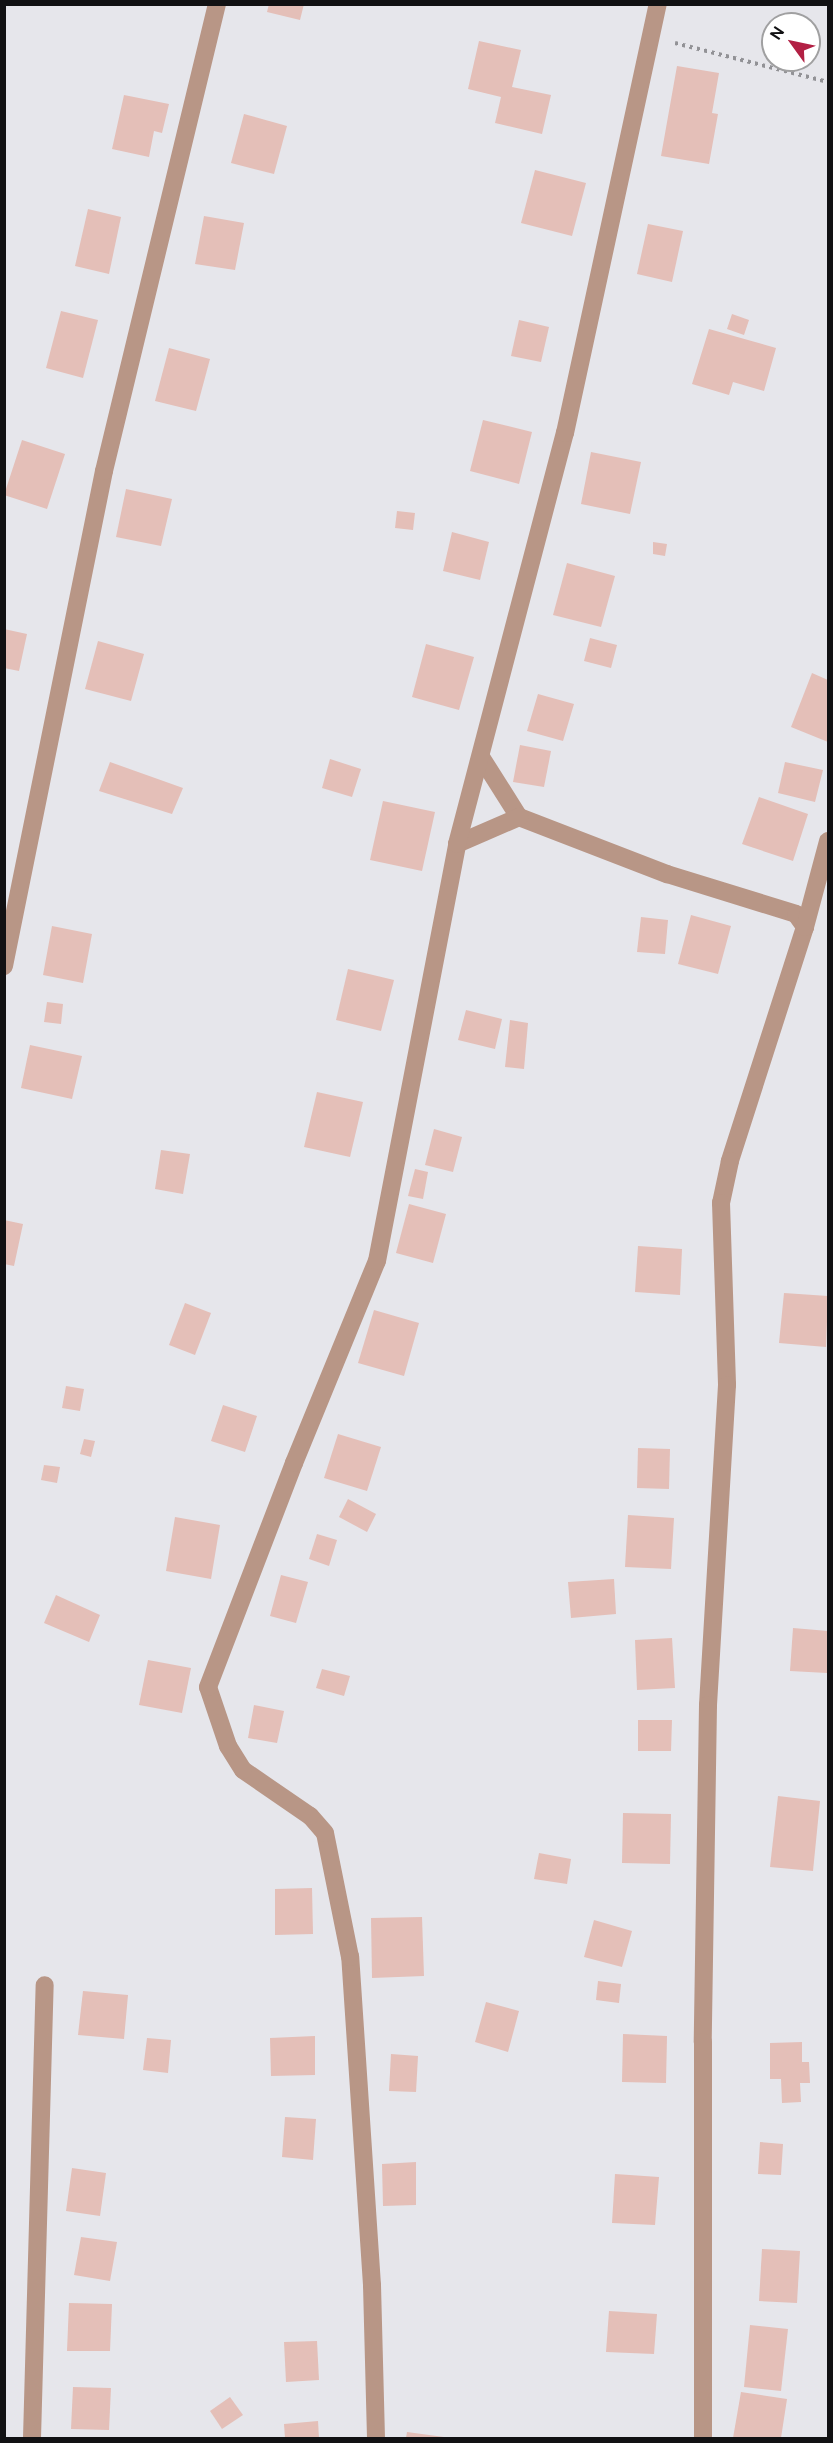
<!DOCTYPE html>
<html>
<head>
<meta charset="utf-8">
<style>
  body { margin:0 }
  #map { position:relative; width:833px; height:2443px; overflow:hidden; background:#e6e6eb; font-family:"DM Sans",sans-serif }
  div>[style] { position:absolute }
  .building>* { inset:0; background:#e4bfb8 }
  .path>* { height:4px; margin-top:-2px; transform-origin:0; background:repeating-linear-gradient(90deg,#929296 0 3px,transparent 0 7.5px) }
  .minor>* { height:18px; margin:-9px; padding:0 9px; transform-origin:9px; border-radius:9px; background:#b89686 }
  span { translate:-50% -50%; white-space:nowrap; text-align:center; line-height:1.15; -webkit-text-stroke:5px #fff; paint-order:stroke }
  .frame { position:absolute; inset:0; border:6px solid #111113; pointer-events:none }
  .north { position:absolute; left:761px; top:12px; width:60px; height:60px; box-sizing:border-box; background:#fff; border:2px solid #a0a0a1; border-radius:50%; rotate:303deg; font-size:16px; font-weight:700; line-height:24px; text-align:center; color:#111113 }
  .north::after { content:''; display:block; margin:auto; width:21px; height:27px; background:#b22044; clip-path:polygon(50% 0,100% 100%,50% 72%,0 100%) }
</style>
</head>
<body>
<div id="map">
  <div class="building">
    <i style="clip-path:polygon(269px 4px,304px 4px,300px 20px,267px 12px)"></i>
    <i style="clip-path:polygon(479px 41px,521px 50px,512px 87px,551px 95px,542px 134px,495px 123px,501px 97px,468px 89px)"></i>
    <i style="clip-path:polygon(677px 66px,719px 73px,712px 113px,718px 114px,709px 164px,661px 156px)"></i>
    <i style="clip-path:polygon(124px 95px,169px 104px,162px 133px,154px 131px,149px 157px,112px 149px)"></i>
    <i style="clip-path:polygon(244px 114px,287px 126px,274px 174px,231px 163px)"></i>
    <i style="clip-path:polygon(535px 170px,586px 183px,572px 236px,521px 223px)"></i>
    <i style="clip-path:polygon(88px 209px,121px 217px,109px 274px,75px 266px)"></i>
    <i style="clip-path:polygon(204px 216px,244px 223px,235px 270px,195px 264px)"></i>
    <i style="clip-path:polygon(648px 224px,683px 231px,672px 282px,637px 274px)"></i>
    <i style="clip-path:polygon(61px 311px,98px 320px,83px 378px,46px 368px)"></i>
    <i style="clip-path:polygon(732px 314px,749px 320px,744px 335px,727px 329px)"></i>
    <i style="clip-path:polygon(519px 320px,549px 327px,541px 362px,511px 356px)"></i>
    <i style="clip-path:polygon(709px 329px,776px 348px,764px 391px,733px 382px,729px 395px,692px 384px)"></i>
    <i style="clip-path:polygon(169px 348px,210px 359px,196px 411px,155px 401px)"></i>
    <i style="clip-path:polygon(483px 420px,532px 432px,519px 484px,470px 471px)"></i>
    <i style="clip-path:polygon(22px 440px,65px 454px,47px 509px,4px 495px)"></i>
    <i style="clip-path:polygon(591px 452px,641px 462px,630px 514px,581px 504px)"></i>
    <i style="clip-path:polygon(126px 489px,172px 499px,161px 546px,116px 537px)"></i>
    <i style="clip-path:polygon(397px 511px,415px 513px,413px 530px,395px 528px)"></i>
    <i style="clip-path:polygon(452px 532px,489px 542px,480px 580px,443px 571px)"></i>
    <i style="clip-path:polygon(653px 542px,667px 544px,665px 556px,653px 554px)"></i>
    <i style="clip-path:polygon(567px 563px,615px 576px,601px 627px,553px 615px)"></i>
    <i style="clip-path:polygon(4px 629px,27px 634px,19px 671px,4px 668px)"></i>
    <i style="clip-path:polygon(590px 638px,617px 645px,611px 668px,584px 661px)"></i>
    <i style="clip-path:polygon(98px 641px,144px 654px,131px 701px,85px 689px)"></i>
    <i style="clip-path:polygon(426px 644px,474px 657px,459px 710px,412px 697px)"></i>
    <i style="clip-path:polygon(812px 673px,828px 680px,828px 742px,791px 727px)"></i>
    <i style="clip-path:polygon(538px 694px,574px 704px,563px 741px,527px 731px)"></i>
    <i style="clip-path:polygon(520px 745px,551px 751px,544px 787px,513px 782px)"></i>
    <i style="clip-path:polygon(330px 759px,361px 769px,352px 797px,322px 788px)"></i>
    <i style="clip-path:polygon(110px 762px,183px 788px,172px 814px,99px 791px)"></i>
    <i style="clip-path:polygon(785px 762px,823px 770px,815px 802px,778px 793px)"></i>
    <i style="clip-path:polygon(759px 797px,808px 814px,793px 861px,742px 844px)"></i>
    <i style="clip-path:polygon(383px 801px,435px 812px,422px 871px,370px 860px)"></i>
    <i style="clip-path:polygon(691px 915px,731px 926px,718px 974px,678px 964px)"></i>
    <i style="clip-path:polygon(641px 917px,668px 920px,665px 954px,637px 952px)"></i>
    <i style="clip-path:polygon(52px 926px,92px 934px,83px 983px,43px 975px)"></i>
    <i style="clip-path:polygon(348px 969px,394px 980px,381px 1031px,336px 1020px)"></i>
    <i style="clip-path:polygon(47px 1002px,63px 1004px,61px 1024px,44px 1022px)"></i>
    <i style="clip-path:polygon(466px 1010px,502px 1019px,495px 1049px,458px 1040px)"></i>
    <i style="clip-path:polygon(510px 1020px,528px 1023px,524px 1069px,505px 1067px)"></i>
    <i style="clip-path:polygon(30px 1045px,82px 1056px,72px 1099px,21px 1088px)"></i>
    <i style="clip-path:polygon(317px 1092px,363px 1102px,350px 1157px,304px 1147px)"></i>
    <i style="clip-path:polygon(434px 1129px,462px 1137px,453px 1172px,425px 1165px)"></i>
    <i style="clip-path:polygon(161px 1150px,190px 1154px,183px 1194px,155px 1189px)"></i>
    <i style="clip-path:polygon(415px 1169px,428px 1172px,423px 1199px,408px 1196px)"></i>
    <i style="clip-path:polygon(409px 1204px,446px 1214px,433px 1263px,396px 1253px)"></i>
    <i style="clip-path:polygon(4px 1220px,23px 1224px,14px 1266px,4px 1264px)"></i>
    <i style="clip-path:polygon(638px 1246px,682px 1249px,680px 1295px,635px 1292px)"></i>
    <i style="clip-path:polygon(784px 1293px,828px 1296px,826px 1347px,779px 1343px)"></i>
    <i style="clip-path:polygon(185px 1303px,211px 1313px,195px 1355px,169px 1345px)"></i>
    <i style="clip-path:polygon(374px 1310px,419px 1323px,404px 1376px,358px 1363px)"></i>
    <i style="clip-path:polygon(66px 1386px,84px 1389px,80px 1411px,62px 1408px)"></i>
    <i style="clip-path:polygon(223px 1405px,257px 1416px,245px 1452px,211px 1441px)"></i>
    <i style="clip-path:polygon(338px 1434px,381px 1447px,367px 1491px,324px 1478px)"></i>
    <i style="clip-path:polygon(84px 1439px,95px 1441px,91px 1457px,80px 1454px)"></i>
    <i style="clip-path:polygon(638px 1448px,670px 1449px,669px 1489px,637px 1488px)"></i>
    <i style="clip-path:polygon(44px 1465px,60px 1467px,57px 1483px,41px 1480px)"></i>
    <i style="clip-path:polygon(348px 1499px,376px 1514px,367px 1532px,339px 1517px)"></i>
    <i style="clip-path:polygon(628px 1515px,674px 1518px,671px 1569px,625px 1567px)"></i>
    <i style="clip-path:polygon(175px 1517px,220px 1525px,211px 1579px,166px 1571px)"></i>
    <i style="clip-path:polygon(317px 1534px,337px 1540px,329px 1566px,309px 1559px)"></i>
    <i style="clip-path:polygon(281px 1575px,308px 1582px,296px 1623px,270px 1616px)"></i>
    <i style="clip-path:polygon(614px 1579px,616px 1614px,571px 1618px,568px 1582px)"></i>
    <i style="clip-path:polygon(56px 1595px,100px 1615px,89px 1642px,44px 1623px)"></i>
    <i style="clip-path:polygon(793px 1628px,828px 1631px,827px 1673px,790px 1671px)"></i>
    <i style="clip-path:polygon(672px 1638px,675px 1688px,637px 1690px,635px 1640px)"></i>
    <i style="clip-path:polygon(148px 1660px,191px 1668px,182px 1713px,139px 1705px)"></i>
    <i style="clip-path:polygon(322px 1669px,350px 1676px,344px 1696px,316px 1688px)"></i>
    <i style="clip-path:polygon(254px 1705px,284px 1711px,277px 1743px,248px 1738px)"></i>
    <i style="clip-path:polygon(638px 1720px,672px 1720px,671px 1751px,638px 1751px)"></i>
    <i style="clip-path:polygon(778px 1796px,820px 1801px,813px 1871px,770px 1867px)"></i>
    <i style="clip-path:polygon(623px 1813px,671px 1814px,670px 1864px,622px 1863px)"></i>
    <i style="clip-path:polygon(539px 1853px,571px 1859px,567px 1884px,534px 1879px)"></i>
    <i style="clip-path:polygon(312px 1888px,313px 1934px,275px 1935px,275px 1889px)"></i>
    <i style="clip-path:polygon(422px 1917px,424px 1976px,372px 1978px,371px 1918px)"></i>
    <i style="clip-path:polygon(594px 1920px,632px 1931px,622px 1967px,584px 1957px)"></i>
    <i style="clip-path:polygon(598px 1981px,621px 1984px,619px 2003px,596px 2000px)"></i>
    <i style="clip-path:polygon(83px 1991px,128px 1995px,124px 2039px,78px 2035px)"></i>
    <i style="clip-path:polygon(486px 2002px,519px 2011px,508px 2052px,475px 2042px)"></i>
    <i style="clip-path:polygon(623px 2034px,667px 2036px,666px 2083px,622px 2082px)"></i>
    <i style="clip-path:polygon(315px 2036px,315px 2075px,271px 2076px,270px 2038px)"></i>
    <i style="clip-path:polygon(147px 2038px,171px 2040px,168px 2073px,143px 2070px)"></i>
    <i style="clip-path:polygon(802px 2042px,802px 2062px,809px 2062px,810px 2083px,800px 2083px,801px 2102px,782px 2103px,781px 2079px,770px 2079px,770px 2043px)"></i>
    <i style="clip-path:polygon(391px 2054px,418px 2056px,416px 2092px,389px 2091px)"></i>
    <i style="clip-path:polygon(285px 2117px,316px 2119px,313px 2160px,282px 2157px)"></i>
    <i style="clip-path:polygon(760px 2142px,783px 2144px,781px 2175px,758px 2174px)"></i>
    <i style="clip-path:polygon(416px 2162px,416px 2205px,383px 2206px,382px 2164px)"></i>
    <i style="clip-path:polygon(72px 2168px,106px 2173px,100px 2216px,66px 2211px)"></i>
    <i style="clip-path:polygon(615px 2174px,659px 2177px,655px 2225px,612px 2223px)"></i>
    <i style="clip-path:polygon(81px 2237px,117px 2242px,110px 2281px,74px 2275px)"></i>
    <i style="clip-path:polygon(762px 2249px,800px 2251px,797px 2303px,759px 2301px)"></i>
    <i style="clip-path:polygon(69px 2303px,112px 2304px,110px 2351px,67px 2351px)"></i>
    <i style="clip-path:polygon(609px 2311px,657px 2314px,654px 2354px,606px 2352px)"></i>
    <i style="clip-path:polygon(750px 2325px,788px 2329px,781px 2391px,744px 2387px)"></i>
    <i style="clip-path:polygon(317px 2341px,319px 2380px,286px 2382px,284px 2342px)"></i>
    <i style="clip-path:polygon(73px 2387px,111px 2388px,109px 2430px,71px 2429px)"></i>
    <i style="clip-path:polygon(741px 2392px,787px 2399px,781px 2438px,733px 2438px)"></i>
    <i style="clip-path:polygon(230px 2397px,243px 2415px,222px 2429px,210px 2411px)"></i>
    <i style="clip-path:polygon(318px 2421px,319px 2438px,285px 2438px,284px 2424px)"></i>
    <i style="clip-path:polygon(407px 2432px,444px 2437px,444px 2438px,406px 2438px)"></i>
  </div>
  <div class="path">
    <i style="left:675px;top:43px;width:158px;rotate:14.3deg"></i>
  </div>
  <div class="minor">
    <i style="left:481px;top:757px;width:71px;rotate:57.7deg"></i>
    <i style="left:519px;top:817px;width:159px;rotate:21.1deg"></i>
    <i style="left:667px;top:874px;width:135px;rotate:17.2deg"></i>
    <i style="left:796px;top:914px;width:16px;rotate:55deg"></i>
    <i style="left:805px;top:927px;width:246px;rotate:107.8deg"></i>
    <i style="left:730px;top:1161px;width:43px;rotate:102.1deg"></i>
    <i style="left:721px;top:1203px;width:182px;rotate:88.1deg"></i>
    <i style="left:727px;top:1385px;width:321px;rotate:93.4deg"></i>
    <i style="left:708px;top:1705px;width:337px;rotate:90.9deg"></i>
    <i style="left:703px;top:2042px;width:396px;rotate:90deg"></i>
    <i style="left:457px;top:844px;width:68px;rotate:-23.5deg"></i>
    <i style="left:805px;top:927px;width:89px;rotate:-75deg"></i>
    <i style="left:4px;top:966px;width:505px;rotate:-78.58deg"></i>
    <i style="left:104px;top:471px;width:480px;rotate:-76.4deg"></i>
    <i style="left:32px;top:2438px;width:453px;rotate:-88.4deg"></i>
    <i style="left:376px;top:2438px;width:153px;rotate:-91.5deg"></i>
    <i style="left:372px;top:2285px;width:329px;rotate:-93.8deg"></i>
    <i style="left:350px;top:1957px;width:126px;rotate:-101.4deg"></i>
    <i style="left:325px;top:1833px;width:23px;rotate:-131deg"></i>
    <i style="left:310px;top:1816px;width:81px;rotate:-145.5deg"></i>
    <i style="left:243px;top:1770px;width:28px;rotate:-122deg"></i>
    <i style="left:228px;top:1746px;width:62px;rotate:-108.7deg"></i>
    <i style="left:208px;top:1687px;width:240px;rotate:-69deg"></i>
    <i style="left:294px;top:1463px;width:218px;rotate:-67.7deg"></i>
    <i style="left:377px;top:1261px;width:425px;rotate:-79.1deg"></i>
    <i style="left:457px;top:844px;width:425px;rotate:-75.3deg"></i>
    <i style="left:565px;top:433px;width:439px;rotate:-77.8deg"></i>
  </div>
  <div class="frame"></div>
  <div class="north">N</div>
</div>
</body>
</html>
